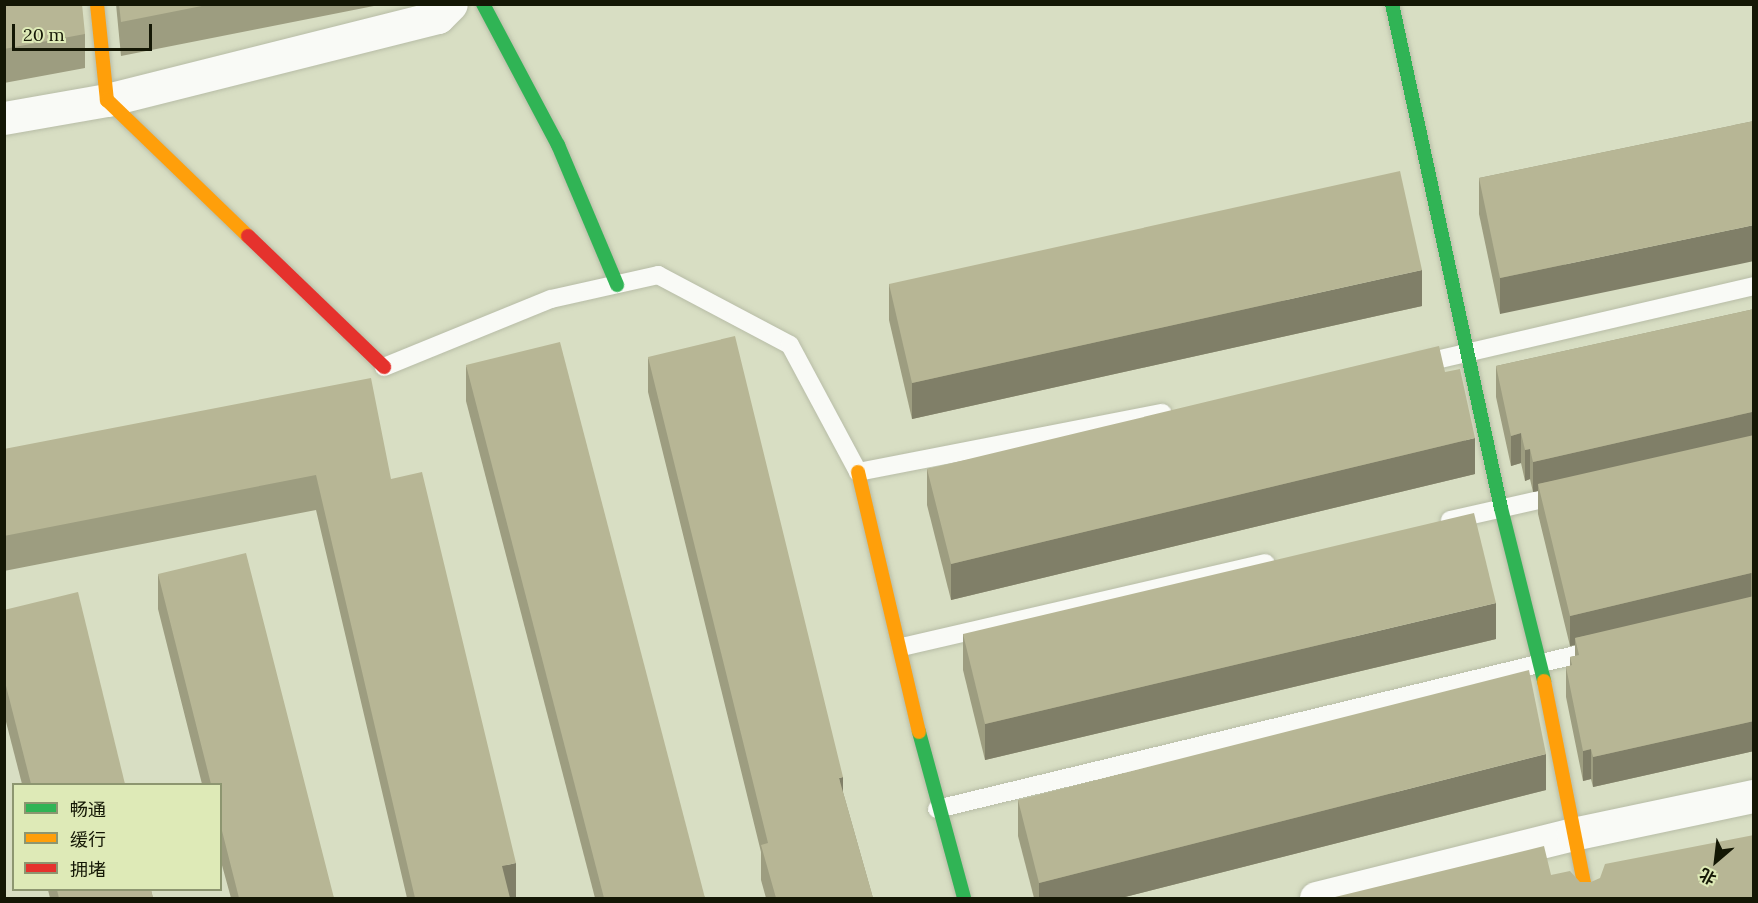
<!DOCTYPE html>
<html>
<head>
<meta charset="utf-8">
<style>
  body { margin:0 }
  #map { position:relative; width:1758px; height:903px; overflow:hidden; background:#d8dec3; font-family:Lora,"Noto Sans SC",serif }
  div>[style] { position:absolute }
  .roads { filter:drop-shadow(0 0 2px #b7bca6) drop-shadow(0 0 2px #b7bca6) }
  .lane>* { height:18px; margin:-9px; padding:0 9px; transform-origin:9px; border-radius:9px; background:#f9faf6 }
  .street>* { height:33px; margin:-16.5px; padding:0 16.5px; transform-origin:16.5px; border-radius:16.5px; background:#f9faf6 }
  .fast>* { height:14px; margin:-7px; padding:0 7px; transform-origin:7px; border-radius:7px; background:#30b455 }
  .slow>* { height:14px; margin:-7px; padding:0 7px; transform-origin:7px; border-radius:7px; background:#ff9f0a }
  .jam>* { height:14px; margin:-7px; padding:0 7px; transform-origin:7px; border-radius:7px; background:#e5322d }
  .wall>* { inset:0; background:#9d9d80 }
  .shaded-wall>* { inset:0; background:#807f68 }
  .building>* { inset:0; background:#b7b695 }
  span { translate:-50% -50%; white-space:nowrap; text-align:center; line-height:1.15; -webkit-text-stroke:6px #deeab7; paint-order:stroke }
  .frame { position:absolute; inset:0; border:6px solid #141705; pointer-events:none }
  .legend { position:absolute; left:12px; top:783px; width:210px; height:108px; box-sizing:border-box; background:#deeab7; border:2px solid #8d9670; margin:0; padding:8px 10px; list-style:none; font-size:18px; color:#141705 }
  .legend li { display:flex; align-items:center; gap:12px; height:30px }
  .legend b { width:30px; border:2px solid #8d9670 }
  .north { position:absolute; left:1686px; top:831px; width:60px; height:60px; -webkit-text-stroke:4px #deeab7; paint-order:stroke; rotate:208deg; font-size:16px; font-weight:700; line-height:24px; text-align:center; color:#141705 }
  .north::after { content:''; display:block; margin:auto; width:21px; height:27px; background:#141705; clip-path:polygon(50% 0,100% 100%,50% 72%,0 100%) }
  .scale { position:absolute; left:12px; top:24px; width:140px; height:27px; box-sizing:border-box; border:3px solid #141705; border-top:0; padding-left:8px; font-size:18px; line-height:21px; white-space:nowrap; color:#141705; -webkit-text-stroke:4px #deeab7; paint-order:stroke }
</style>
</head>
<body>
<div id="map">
  <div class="roads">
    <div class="lane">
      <i style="left:1419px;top:364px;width:344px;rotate:-13.1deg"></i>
      <i style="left:384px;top:367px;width:180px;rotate:-22.2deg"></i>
      <i style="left:551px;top:299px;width:110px;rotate:-12.6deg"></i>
      <i style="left:658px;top:275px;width:149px;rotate:27.9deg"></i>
      <i style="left:790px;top:345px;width:144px;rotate:61.8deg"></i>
      <i style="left:858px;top:472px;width:310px;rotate:-11deg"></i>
      <i style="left:1450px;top:520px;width:114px;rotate:-12.7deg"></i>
      <i style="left:902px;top:647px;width:373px;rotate:-13deg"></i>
      <i style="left:937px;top:809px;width:682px;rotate:-13.57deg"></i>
    </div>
    <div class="street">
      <i style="left:4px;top:118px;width:105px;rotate:-9.9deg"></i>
      <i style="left:107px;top:100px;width:341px;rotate:-14.1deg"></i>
      <i style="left:438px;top:17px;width:18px;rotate:-45deg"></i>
      <i style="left:1316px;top:898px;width:265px;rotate:-14deg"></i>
      <i style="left:1573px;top:834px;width:185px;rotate:-11.9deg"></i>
    </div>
    <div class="fast">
      <i style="left:483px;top:4px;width:160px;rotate:62deg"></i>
      <i style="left:558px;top:145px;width:152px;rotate:67.1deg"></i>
      <i style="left:1392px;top:4px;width:516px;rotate:77.8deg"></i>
      <i style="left:1501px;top:508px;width:178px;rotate:76deg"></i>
      <i style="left:919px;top:732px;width:172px;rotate:74.8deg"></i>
    </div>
    <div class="slow">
      <i style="left:97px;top:4px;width:97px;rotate:84.1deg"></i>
      <i style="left:107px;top:100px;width:196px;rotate:44deg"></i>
      <i style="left:858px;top:472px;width:267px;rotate:76.8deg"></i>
      <i style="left:1544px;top:681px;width:221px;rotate:78.8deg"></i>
    </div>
    <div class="jam">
      <i style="left:248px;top:236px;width:189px;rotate:43.9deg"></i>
    </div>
  </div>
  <div class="wall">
    <i style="clip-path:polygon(4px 4px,85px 34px,85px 68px,4px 83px)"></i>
    <i style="clip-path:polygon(116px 4px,384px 4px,121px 56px)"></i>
    <i style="clip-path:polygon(1754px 121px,1500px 314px,1479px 214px,1479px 178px)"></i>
    <i style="clip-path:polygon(889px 284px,1422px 306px,912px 419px,889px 320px)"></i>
    <i style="clip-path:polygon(1754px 309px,1754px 751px,1593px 787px,1591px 779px,1583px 781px,1566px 697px,1566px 667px,1570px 666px,1570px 657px,1575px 656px,1575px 645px,1570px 646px,1538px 514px,1538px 491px,1533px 492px,1530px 479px,1525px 481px,1521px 463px,1511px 466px,1496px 397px,1496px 366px)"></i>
    <i style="clip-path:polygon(648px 357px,843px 792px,873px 898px,766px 898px,761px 880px,761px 852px,648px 392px)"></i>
    <i style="clip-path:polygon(466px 365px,705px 898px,595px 898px,466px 401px)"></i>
    <i style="clip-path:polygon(1445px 372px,1475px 474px,951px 600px,927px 505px,927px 469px)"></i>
    <i style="clip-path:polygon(4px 449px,391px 479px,516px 898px,407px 898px,316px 510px,4px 571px)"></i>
    <i style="clip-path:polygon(158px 574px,334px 898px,231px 898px,220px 858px,220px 784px,202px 784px,158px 609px)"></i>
    <i style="clip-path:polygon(4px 610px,125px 784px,22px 784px,4px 714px)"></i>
    <i style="clip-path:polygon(963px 634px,1496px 639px,985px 760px,963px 670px)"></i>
    <i style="clip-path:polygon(1546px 790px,1121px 898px,1034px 898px,1018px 836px,1018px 800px)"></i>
    <i style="clip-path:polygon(48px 890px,151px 890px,153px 898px,50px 898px)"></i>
  </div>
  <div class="shaded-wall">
    <i style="clip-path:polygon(1754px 225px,1754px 261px,1500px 314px,1500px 278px)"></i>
    <i style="clip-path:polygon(1422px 270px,1422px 306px,912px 419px,912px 383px)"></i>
    <i style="clip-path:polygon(1752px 412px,1752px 442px,1538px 484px,1538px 491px,1533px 492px,1533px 462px)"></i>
    <i style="clip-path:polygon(1521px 433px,1521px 463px,1511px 466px,1511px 436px)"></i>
    <i style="clip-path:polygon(1475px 438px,1475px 474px,951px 600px,951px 564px)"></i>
    <i style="clip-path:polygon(1530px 449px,1530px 479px,1525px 481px,1525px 450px)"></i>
    <i style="clip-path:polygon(1751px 573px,1751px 603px,1575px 638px,1575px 645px,1570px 646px,1570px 616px)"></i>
    <i style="clip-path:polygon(1496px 603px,1496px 639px,985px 760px,985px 724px)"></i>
    <i style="clip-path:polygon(1754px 721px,1754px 751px,1593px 787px,1593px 757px)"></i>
    <i style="clip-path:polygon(1591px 749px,1591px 779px,1583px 781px,1583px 751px)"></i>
    <i style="clip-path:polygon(1546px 754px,1546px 790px,1121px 898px,1039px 898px,1039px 883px)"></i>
    <i style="clip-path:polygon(843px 777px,843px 812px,839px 778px)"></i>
    <i style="clip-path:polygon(516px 863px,516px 898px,502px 898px,502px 866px)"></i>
  </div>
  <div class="building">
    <i style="clip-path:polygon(4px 4px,82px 4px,85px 34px,4px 49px)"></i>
    <i style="clip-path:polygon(119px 4px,212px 4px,121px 22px)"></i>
    <i style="clip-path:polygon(1754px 121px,1754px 225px,1500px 278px,1479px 178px)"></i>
    <i style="clip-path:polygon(1400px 171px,1422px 270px,912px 383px,889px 284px)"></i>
    <i style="clip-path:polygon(1754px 309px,1754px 413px,1752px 412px,1533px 462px,1530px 449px,1525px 450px,1521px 433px,1511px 436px,1496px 366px)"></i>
    <i style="clip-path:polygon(735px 336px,843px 777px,839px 778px,873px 898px,776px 898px,761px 845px,768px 843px,648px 357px)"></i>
    <i style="clip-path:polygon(560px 342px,705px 898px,604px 898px,466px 365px)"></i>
    <i style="clip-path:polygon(1439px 346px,1445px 372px,1460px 369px,1475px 438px,951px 564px,927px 469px)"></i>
    <i style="clip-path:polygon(371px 378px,391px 479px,422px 472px,516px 863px,502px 866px,510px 898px,415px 898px,316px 475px,4px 536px,4px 449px)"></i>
    <i style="clip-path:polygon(1754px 435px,1754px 574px,1751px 573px,1570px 616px,1538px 484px)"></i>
    <i style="clip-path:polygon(1474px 513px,1496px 603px,985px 724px,963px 634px)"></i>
    <i style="clip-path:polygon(246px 553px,334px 898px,239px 898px,220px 823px,220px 784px,211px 784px,158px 574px)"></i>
    <i style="clip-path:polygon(78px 592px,125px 784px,31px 784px,4px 678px,4px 610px)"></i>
    <i style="clip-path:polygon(1754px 596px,1754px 721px,1593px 757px,1591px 749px,1583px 751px,1566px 667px,1572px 665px,1570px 657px,1579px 655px,1575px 638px)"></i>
    <i style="clip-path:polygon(1529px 670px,1546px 754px,1039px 883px,1018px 800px)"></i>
    <i style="clip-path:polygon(1754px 835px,1754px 898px,1331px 898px,1544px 846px,1551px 875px,1570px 871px,1580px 882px,1591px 882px,1600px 878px,1605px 864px)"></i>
    <i style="clip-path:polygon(57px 890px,151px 890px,153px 898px,59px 898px)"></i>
  </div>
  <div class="frame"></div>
  <ul class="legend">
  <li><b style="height:8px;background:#30b455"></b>畅通</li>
  <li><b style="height:8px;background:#ff9f0a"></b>缓行</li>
  <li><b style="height:8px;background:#e5322d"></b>拥堵</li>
  </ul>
  <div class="north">北</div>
  <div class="scale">20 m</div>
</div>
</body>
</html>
